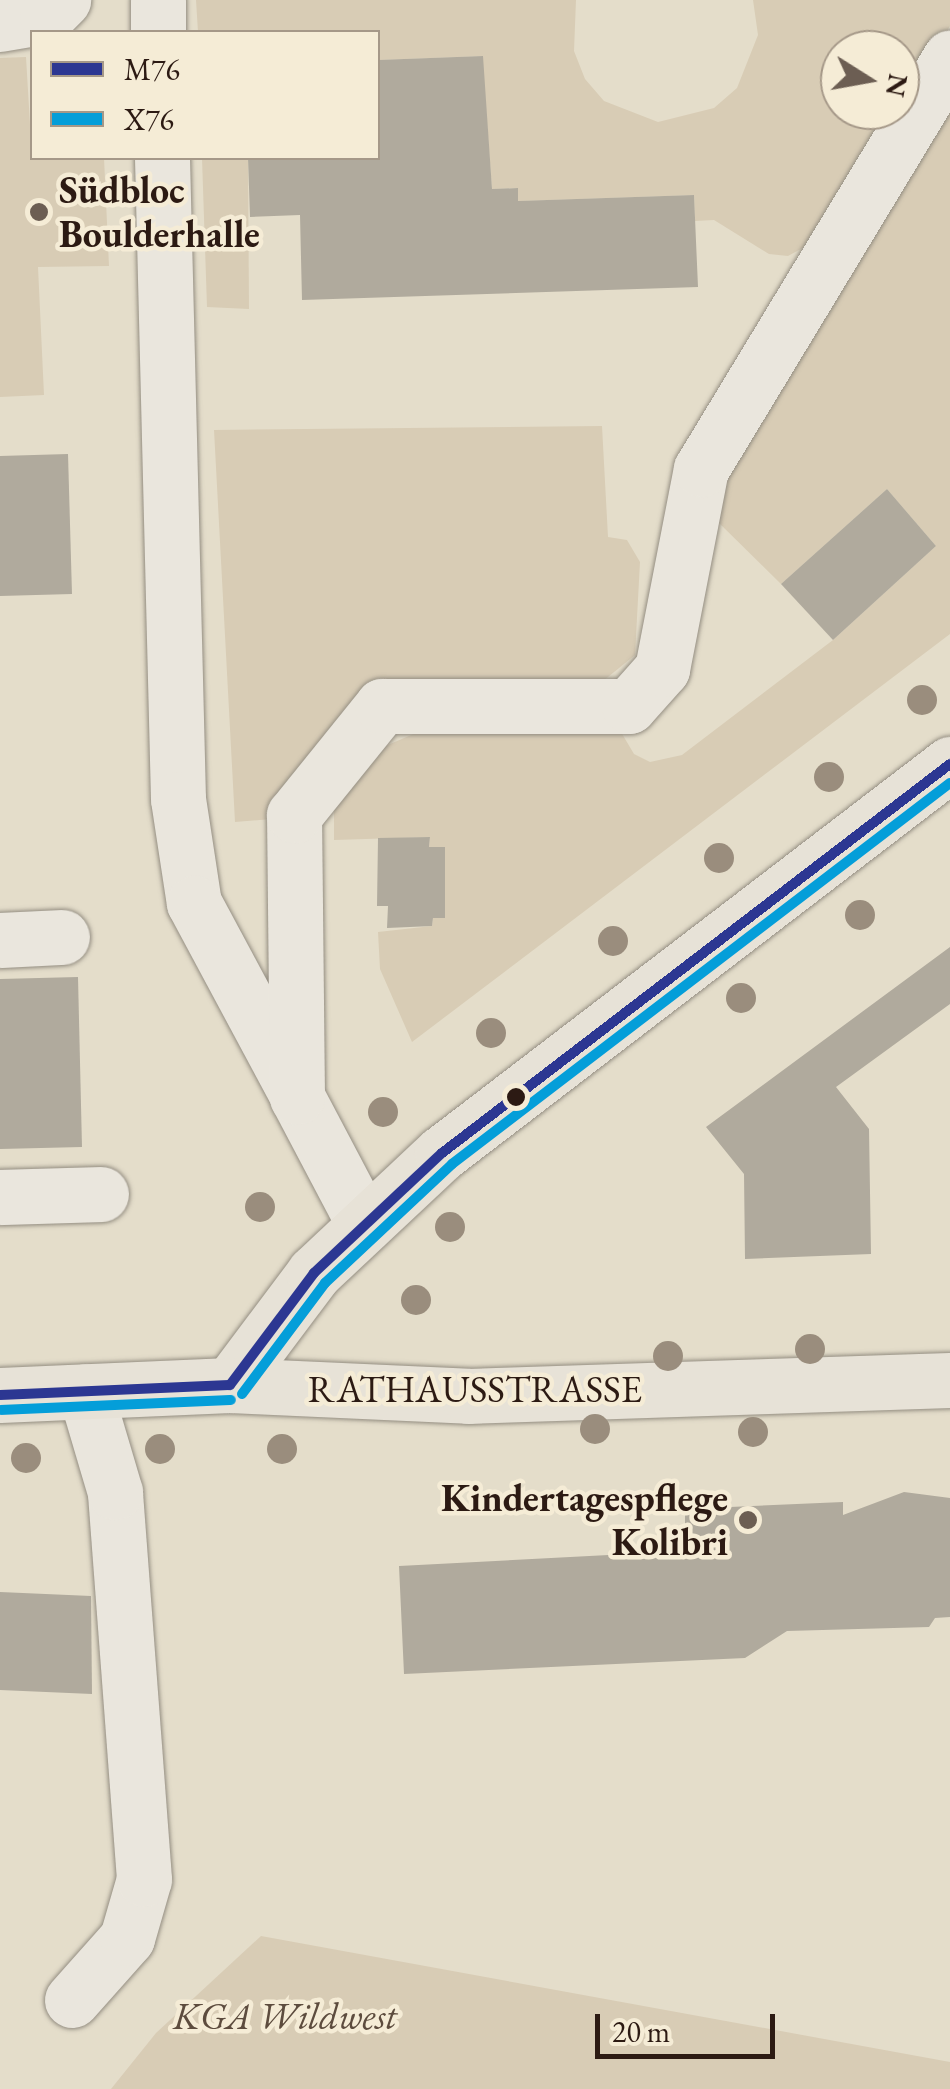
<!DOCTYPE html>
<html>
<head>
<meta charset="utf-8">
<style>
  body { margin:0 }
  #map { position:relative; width:950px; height:2089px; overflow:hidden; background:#e4ddca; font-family:"EB Garamond",serif }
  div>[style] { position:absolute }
  .green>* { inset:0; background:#d8ccb5 }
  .building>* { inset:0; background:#b0aa9d }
  .roads { filter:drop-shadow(0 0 2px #948e82) drop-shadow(0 0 2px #948e82) }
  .minor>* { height:55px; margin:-27.5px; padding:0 27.5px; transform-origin:27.5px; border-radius:27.5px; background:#eae6dd }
  .major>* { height:55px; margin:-27.5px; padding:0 27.5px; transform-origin:27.5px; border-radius:27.5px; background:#e7e2d7 }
  .bus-1>* { height:10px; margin:-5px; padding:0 5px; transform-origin:5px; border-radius:5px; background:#2c3792 }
  .bus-2>* { height:10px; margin:-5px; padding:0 5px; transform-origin:5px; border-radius:5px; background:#049ed9 }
  .trees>* { width:30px; height:30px; margin:-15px; border-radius:50%; background:#9a8d7d }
  .dots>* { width:28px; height:28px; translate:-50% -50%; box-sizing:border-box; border:5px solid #f5ecd6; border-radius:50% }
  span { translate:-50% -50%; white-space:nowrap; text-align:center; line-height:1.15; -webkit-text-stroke:9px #f5ecd6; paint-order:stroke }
  .poi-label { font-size:38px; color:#2c1a13; font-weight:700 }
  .left { translate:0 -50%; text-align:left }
  .right { translate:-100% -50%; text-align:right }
  .street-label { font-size:38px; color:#2c1a13 }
  .park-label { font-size:38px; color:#5d4c3e; font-style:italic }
  .legend { position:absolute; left:30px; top:30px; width:350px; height:130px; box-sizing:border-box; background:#f5ecd6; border:2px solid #a59888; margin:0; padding:12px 18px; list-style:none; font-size:30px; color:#2c1a13 }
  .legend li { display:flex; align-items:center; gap:20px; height:50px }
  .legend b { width:50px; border:2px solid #a59888 }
  .north { position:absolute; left:820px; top:30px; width:100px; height:100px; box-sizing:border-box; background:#f5ecd6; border:2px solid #a59888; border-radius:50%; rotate:101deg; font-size:28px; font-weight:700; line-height:40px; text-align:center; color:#2c1a13 }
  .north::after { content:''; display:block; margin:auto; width:35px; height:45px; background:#6c5e53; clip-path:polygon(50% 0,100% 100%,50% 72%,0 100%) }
  .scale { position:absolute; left:595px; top:2014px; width:180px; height:45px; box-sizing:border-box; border:5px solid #2c1a13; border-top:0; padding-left:12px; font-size:30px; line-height:35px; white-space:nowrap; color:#2c1a13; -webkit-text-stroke:8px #f5ecd6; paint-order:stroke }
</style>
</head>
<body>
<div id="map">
  <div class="green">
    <i style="clip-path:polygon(196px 0,576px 0,574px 51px,585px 79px,604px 101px,658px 122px,714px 108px,737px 88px,758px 35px,753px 0,950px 0,950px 26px,900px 107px,900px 50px,840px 50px,840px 110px,898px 110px,810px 244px,788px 256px,769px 254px,714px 220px,695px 221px,694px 195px,518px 201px,517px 188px,492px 189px,482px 56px,378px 60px,378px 32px,198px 32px)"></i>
    <i style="clip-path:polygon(26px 57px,32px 158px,104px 158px,109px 266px,38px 267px,44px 395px,0 397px,0 58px)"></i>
    <i style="clip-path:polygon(950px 91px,950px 634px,412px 1042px,380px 969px,378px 932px,432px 926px,433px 918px,445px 918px,445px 847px,429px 847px,430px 837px,334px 840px,334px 808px,383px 747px,423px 730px,618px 727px,634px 754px,650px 762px,682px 755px,833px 640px,936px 546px,887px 489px,781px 584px,718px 522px,717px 480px)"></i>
    <i style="clip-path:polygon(202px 158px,248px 158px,249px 309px,207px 307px)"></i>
    <i style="clip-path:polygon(602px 426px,608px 537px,627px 540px,640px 562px,635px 655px,592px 690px,424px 692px,283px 818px,235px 822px,214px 430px)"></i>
    <i style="clip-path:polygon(261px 1936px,950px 2062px,950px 2089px,111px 2089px,156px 2033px)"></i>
  </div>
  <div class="building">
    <i style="clip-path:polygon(483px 56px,492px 189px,518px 188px,518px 201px,694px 195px,698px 287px,302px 300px,300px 215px,250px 217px,248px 158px,378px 158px,378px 60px)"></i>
    <i style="clip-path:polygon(68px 454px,72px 594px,0 596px,0 456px)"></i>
    <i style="clip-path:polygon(887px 489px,936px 546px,833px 640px,781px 584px)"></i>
    <i style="clip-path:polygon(430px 837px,429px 847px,445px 847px,445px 918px,433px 918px,432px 926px,387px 928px,388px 906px,377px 906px,378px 838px)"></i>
    <i style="clip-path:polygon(950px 947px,950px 1004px,836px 1087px,869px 1129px,871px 1254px,745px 1259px,744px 1174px,706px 1127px)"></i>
    <i style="clip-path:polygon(78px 977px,82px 1147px,0 1149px,0 979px)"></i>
    <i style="clip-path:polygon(904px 1492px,950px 1498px,950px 1617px,935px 1618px,929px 1627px,787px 1631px,745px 1658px,404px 1674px,399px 1566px,685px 1551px,685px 1509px,843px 1502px,843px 1515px)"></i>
    <i style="clip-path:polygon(0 1592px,91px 1596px,92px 1694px,0 1690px)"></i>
  </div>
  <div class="roads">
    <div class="minor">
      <i style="left:158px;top:0;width:32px;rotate:90deg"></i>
      <i style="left:0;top:24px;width:48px;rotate:-9.7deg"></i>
      <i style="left:47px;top:16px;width:23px;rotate:-45deg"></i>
      <i style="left:162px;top:158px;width:641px;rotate:88.57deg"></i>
      <i style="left:178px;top:799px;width:105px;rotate:81.3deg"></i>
      <i style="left:194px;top:903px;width:210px;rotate:61.8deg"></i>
      <i style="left:0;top:940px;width:62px;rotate:-2.8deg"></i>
      <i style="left:0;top:1197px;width:101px;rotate:-1.7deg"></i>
      <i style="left:363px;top:1222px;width:141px;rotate:-117.8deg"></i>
      <i style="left:297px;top:1097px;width:282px;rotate:-90.6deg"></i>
      <i style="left:294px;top:815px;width:140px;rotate:-51.1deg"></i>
      <i style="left:382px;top:706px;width:247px"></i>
      <i style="left:629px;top:706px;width:50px;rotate:-48.3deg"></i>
      <i style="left:662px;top:669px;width:204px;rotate:-79deg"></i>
      <i style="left:701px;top:469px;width:481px;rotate:-58.8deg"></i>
      <i style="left:72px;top:2000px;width:83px;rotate:-48.4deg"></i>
      <i style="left:127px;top:1938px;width:61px;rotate:-73.9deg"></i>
      <i style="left:144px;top:1879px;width:388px;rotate:-94.3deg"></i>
      <i style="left:115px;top:1492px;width:105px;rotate:-106.5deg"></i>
    </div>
    <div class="major">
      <i style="left:230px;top:1385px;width:140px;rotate:-53.1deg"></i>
      <i style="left:314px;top:1273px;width:175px;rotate:-43.2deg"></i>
      <i style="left:442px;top:1153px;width:640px;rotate:-37.44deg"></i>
      <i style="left:0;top:1395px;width:230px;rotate:-2.5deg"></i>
      <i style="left:230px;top:1385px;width:238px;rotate:2.6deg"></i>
      <i style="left:468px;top:1396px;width:482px;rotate:-1.9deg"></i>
    </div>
  </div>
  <div class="bus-1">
    <i style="left:230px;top:1385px;width:140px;rotate:-53.1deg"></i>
    <i style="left:314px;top:1273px;width:175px;rotate:-43.2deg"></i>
    <i style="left:442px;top:1153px;width:640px;rotate:-37.44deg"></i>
    <i style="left:0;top:1395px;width:230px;rotate:-2.5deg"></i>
  </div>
  <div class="bus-2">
    <i style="left:242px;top:1394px;width:139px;rotate:-53.2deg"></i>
    <i style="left:325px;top:1283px;width:174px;rotate:-43.1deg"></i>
    <i style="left:452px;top:1164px;width:627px;rotate:-37.42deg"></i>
    <i style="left:1px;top:1410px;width:230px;rotate:-2.5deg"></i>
  </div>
  <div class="trees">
    <i style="left:922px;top:700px"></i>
    <i style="left:829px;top:777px"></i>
    <i style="left:719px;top:858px"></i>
    <i style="left:860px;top:915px"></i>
    <i style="left:613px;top:941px"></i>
    <i style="left:741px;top:998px"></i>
    <i style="left:491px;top:1033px"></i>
    <i style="left:383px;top:1112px"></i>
    <i style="left:260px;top:1207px"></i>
    <i style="left:450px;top:1227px"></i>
    <i style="left:416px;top:1300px"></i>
    <i style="left:810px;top:1349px"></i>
    <i style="left:668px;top:1356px"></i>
    <i style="left:595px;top:1429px"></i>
    <i style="left:753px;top:1432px"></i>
    <i style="left:160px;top:1449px"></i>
    <i style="left:282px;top:1449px"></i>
    <i style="left:26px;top:1458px"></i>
  </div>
  <div class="dots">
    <i style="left:39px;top:212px;background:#6c5e53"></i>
    <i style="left:516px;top:1097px;background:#2c1a13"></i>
    <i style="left:748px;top:1520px;background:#6c5e53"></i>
  </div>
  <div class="poi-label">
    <span class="left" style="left:59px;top:212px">Südbloc<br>Boulderhalle</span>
    <span class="right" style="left:728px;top:1520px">Kindertagespflege<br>Kolibri</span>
  </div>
  <div class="street-label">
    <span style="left:475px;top:1389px">RATHAUSSTRASSE</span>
  </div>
  <div class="park-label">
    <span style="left:285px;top:2016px">KGA Wildwest</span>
  </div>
  <ul class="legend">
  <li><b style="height:12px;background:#2c3792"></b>M76</li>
  <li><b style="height:12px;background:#049ed9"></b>X76</li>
  </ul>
  <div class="north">N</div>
  <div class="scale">20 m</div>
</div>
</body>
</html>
